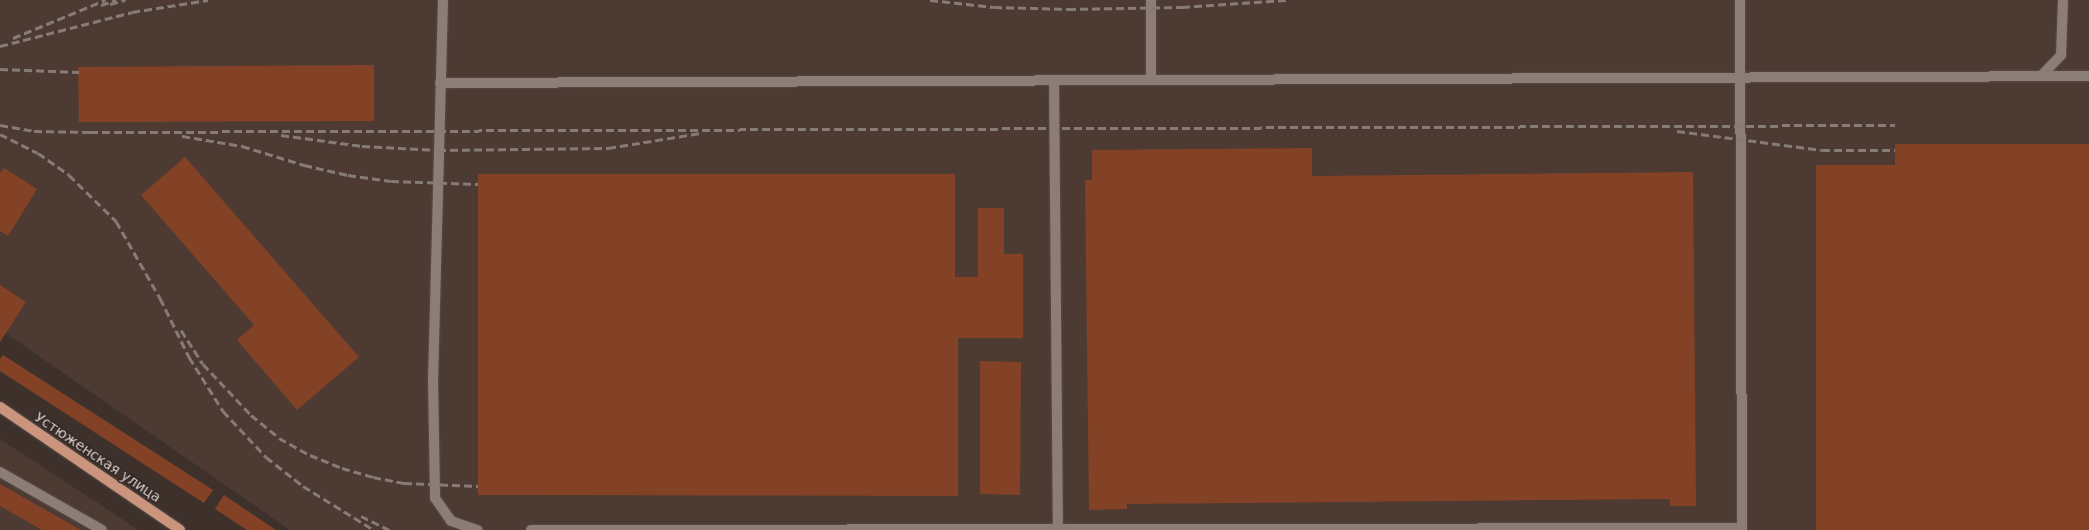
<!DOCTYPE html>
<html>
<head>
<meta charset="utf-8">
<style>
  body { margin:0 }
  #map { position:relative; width:2089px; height:530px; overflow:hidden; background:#3e312c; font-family:"DejaVu Sans",sans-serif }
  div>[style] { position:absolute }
  .built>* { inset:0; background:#4d3a32 }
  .building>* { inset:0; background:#834225 }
  .roads { filter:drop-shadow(0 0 1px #584d48) drop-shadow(0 0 1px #584d48) }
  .minor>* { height:10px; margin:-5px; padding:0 5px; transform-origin:5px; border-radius:5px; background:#8c7d77 }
  .major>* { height:10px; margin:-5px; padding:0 5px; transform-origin:5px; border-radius:5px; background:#cb947d }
  .rail>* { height:3px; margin-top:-1.5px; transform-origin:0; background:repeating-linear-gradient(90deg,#867b77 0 8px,transparent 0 12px) }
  span { translate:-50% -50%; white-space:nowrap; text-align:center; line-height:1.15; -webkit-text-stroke:3px #342722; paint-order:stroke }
  .street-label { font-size:14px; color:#dad2cf }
</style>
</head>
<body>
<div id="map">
  <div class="built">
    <i style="clip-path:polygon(0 0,2089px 0,2089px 530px,290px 530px,0 329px)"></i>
    <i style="clip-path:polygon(0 439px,139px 530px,0 530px)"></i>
  </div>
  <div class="building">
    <i style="clip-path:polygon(374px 65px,374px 121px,79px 122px,78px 67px)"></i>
    <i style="clip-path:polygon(1895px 144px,2089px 144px,2089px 530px,1816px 530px,1816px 165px,1895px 165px)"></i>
    <i style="clip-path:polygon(1312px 148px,1312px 176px,1693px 172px,1696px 506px,1670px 506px,1670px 499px,1127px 504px,1127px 509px,1089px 510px,1085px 180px,1092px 180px,1092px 150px)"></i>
    <i style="clip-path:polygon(185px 157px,359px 357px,297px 410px,237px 340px,254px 325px,141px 195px)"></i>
    <i style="clip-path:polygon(4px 168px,37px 189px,8px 236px,0 231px,0 173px)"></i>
    <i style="clip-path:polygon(478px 174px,955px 174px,955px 277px,978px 277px,978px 208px,1004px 208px,1004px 254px,1023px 254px,1023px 338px,958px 338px,958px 496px,478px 495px)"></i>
    <i style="clip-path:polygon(0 285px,26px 302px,0 342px)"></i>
    <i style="clip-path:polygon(3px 355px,213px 490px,204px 503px,0 371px,0 359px)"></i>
    <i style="clip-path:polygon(980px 361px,1021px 362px,1020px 495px,980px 494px)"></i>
    <i style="clip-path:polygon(0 484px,81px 530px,42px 530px,0 506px)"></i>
    <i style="clip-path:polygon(224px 495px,276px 530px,247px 530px,215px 509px)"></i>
  </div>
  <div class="roads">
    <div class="minor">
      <i style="left:443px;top:0;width:379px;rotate:91.5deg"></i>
      <i style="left:433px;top:379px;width:119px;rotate:89deg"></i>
      <i style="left:435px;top:498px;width:28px;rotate:55deg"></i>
      <i style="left:451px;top:521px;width:28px;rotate:19deg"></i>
      <i style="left:1151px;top:0;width:80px;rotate:90deg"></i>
      <i style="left:1740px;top:0;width:530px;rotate:89.78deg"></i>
      <i style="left:2041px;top:76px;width:29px;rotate:-46deg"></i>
      <i style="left:2061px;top:55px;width:55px;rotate:-87.9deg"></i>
      <i style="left:1054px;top:80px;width:448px;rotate:89.5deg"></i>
      <i style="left:440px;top:83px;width:1649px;rotate:-0.24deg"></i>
      <i style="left:0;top:472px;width:117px;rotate:29.6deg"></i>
      <i style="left:531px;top:530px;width:1211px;rotate:-0.09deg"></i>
    </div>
    <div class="major">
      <i style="left:0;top:407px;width:218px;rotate:34.3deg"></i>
    </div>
  </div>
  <div class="rail">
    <i style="left:930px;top:0;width:64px;rotate:6.2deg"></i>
    <i style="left:994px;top:7px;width:74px;rotate:1.5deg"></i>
    <i style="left:1068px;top:9px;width:114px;rotate:-1deg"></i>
    <i style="left:1182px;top:7px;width:104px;rotate:-3.9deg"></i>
    <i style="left:110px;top:4px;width:16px;rotate:-15deg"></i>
    <i style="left:101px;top:5px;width:16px;rotate:-18deg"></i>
    <i style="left:13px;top:38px;width:100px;rotate:-22.4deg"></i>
    <i style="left:0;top:46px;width:136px;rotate:-14.4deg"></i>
    <i style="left:132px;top:12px;width:77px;rotate:-9deg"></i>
    <i style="left:0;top:69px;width:79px;rotate:2.2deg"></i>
    <i style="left:0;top:125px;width:35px;rotate:10deg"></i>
    <i style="left:34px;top:131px;width:56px;rotate:1deg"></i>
    <i style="left:90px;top:132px;width:1805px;rotate:-0.22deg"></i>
    <i style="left:1677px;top:131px;width:146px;rotate:7.5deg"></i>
    <i style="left:1822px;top:150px;width:73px"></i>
    <i style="left:0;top:134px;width:42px;rotate:26.6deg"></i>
    <i style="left:38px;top:153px;width:38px;rotate:35deg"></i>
    <i style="left:69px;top:175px;width:66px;rotate:44.4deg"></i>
    <i style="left:116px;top:221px;width:89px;rotate:60.3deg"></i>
    <i style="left:160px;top:298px;width:66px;rotate:63.8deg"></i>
    <i style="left:189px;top:357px;width:64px;rotate:57.8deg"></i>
    <i style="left:223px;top:411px;width:63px;rotate:46.9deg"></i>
    <i style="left:266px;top:457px;width:47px;rotate:38.1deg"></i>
    <i style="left:303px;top:486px;width:84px;rotate:31.8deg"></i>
    <i style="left:281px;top:135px;width:82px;rotate:7.7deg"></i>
    <i style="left:362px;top:146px;width:76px;rotate:3deg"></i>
    <i style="left:438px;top:150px;width:170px;rotate:-0.7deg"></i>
    <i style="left:608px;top:148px;width:94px;rotate:-9.2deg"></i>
    <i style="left:182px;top:136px;width:61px;rotate:9.5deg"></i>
    <i style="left:242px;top:146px;width:65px;rotate:17deg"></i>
    <i style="left:304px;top:165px;width:45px;rotate:12.8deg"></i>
    <i style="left:348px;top:175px;width:43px;rotate:7.9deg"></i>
    <i style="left:391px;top:181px;width:87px;rotate:2deg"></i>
    <i style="left:181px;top:330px;width:40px;rotate:57.1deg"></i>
    <i style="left:203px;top:364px;width:70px;rotate:46.7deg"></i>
    <i style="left:251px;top:415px;width:36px;rotate:39deg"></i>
    <i style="left:279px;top:438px;width:35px;rotate:29deg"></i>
    <i style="left:310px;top:455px;width:35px;rotate:22deg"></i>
    <i style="left:342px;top:468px;width:32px;rotate:16deg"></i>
    <i style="left:373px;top:477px;width:32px;rotate:11deg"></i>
    <i style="left:404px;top:483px;width:74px;rotate:2.3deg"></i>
    <i style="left:361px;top:516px;width:32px;rotate:26deg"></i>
  </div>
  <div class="street-label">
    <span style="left:98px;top:457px;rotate:34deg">Устюженская улица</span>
  </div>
</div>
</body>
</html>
